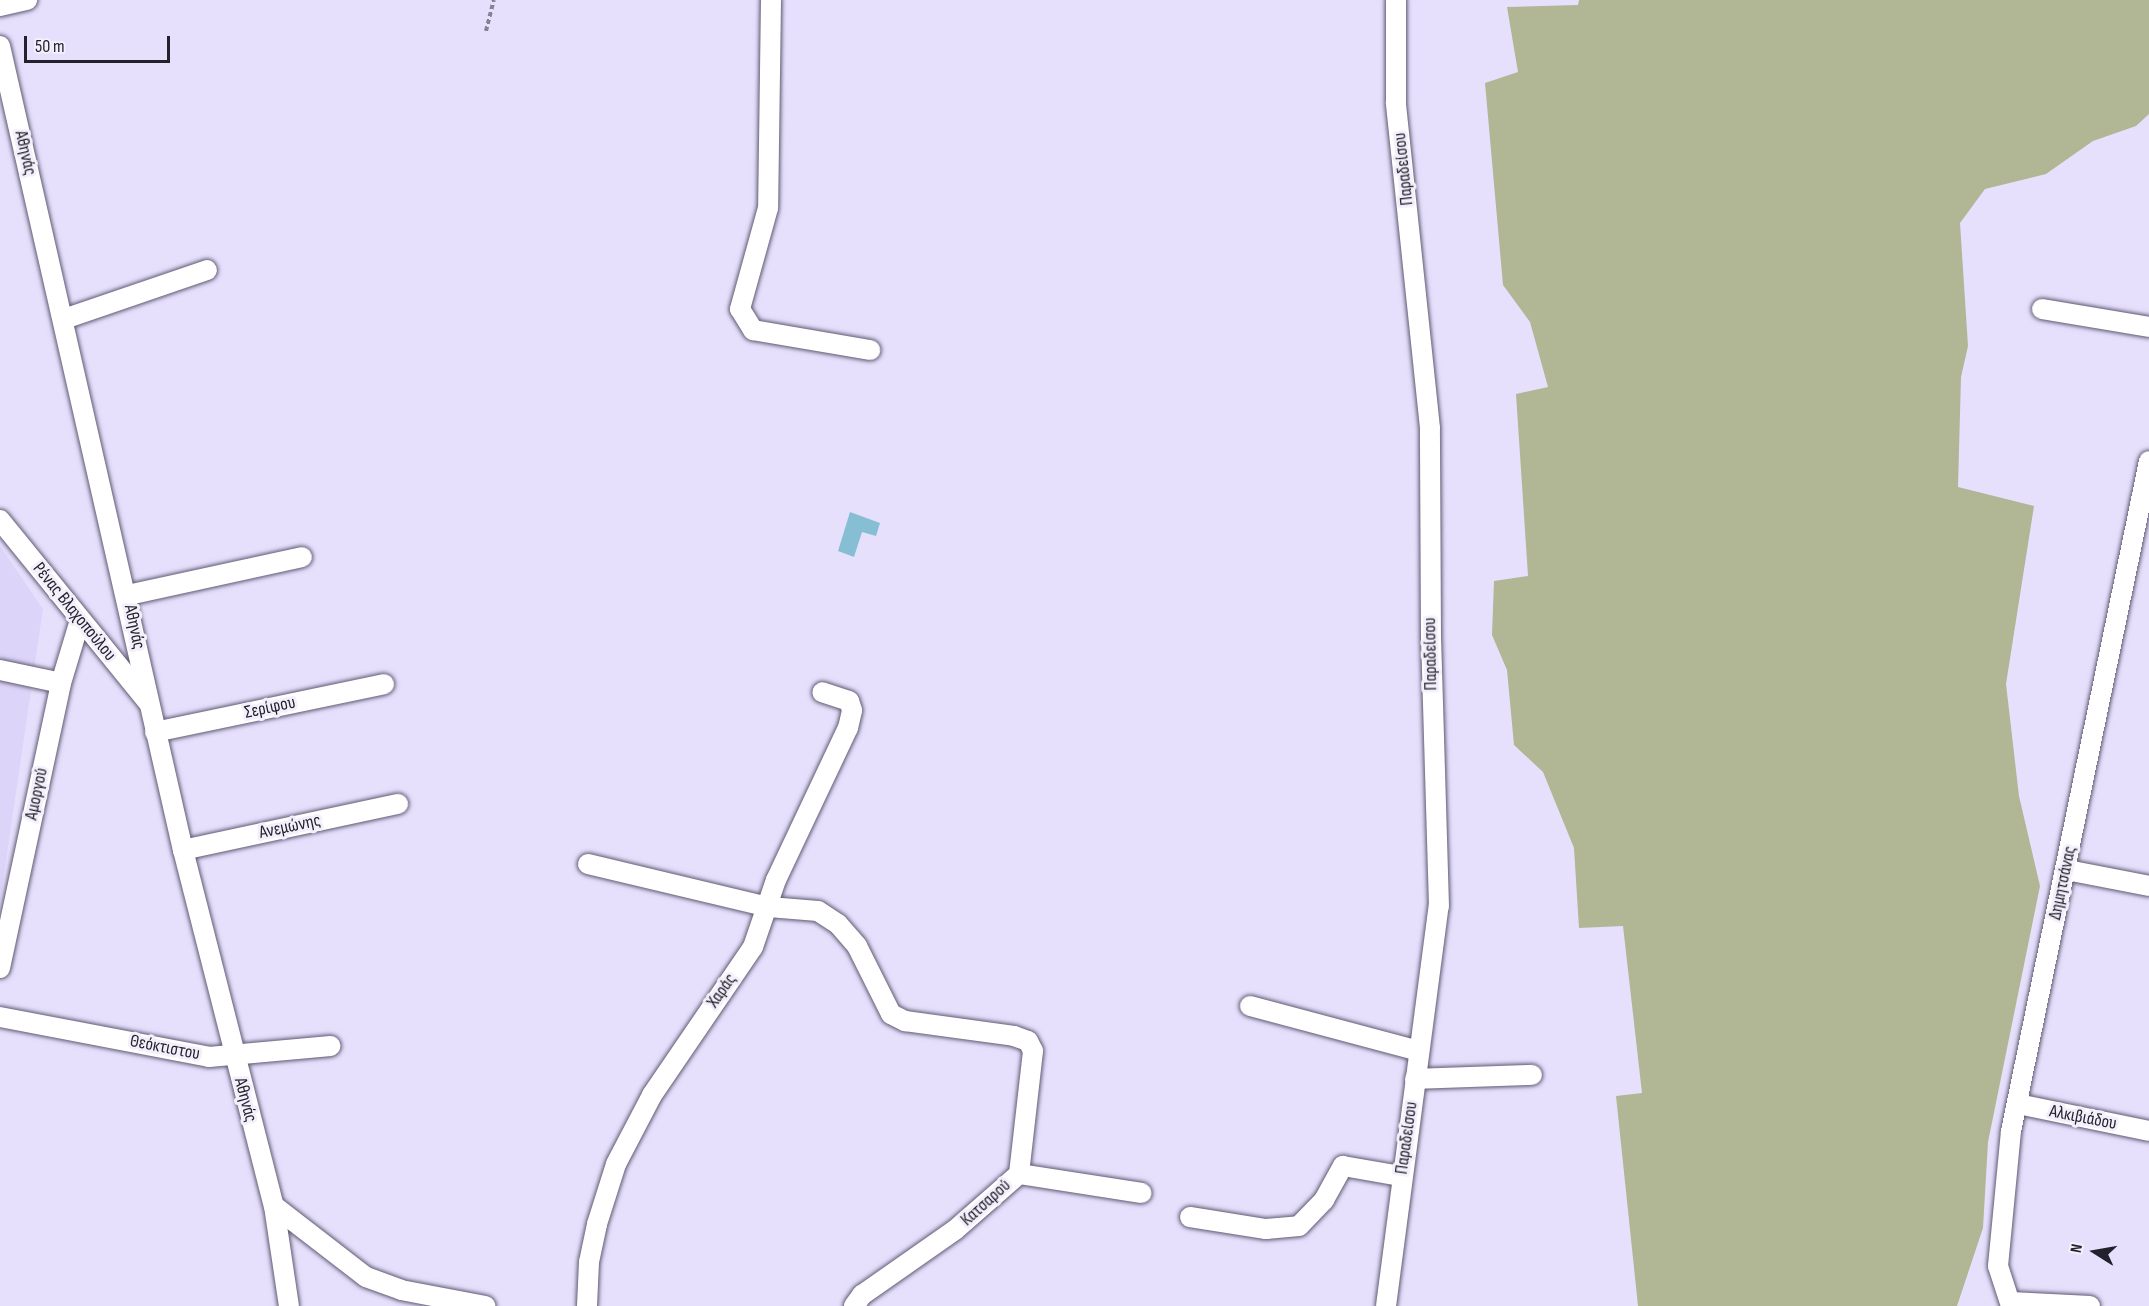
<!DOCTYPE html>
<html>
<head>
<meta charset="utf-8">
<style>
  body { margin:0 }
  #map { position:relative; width:2149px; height:1306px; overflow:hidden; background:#e6e0fd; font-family:"Sofia Sans Condensed",sans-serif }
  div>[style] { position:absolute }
  .built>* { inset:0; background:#ddd5f9 }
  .green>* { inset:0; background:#b1b695 }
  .water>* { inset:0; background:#86bed3 }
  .path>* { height:4px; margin-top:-2px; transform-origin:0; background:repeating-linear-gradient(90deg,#868296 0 4.5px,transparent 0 7.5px) }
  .roads { filter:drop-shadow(0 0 2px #605a73) drop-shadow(0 0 2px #605a73) }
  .minor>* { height:20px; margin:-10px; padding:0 10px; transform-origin:10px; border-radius:10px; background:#fff }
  span { translate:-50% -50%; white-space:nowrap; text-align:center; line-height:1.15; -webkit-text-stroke:6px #f3f0fc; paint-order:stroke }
  .street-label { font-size:18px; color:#23212c }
  .north { position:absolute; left:2065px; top:1222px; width:60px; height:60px; -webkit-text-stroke:4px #f3f0fc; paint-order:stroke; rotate:281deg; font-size:16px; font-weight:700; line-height:24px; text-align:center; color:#23212c }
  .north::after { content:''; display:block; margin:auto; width:21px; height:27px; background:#23212c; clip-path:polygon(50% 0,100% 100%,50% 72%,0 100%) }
  .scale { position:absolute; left:24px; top:36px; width:146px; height:27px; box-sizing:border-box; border:3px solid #23212c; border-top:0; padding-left:8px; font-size:18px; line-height:21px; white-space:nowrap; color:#23212c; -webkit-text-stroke:4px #f3f0fc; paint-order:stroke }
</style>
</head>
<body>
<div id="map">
  <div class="built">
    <i style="clip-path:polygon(0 546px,43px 609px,0 902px)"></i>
  </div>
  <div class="green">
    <i style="clip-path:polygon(1579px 0,2149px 0,2149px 114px,2136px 126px,2093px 141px,2046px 174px,1985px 189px,1960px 223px,1968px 346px,1961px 377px,1958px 487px,2034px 506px,2006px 684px,2019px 796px,2040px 886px,1988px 1142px,1983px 1228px,1957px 1306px,1638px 1306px,1616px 1096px,1642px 1093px,1623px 926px,1579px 928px,1574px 848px,1543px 772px,1514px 745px,1507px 670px,1492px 635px,1494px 581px,1528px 576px,1516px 394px,1548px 387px,1530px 322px,1503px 285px,1485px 83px,1518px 72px,1507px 7px,1578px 5px)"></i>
  </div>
  <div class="water">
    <i style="clip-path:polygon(850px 512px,880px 523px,876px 536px,862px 532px,854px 557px,838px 551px)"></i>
  </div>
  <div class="path">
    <i style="left:486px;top:31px;width:32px;rotate:-76deg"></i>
  </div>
  <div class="roads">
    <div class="minor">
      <i style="left:771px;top:0;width:208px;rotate:90.8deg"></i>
      <i style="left:768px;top:208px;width:105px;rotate:105.5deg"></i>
      <i style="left:740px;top:309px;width:25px;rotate:58deg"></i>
      <i style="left:753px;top:330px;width:119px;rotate:9.7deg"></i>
      <i style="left:0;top:6px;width:28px;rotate:-13deg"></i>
      <i style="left:0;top:46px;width:825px;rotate:77.18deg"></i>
      <i style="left:183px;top:850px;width:367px;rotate:75.7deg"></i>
      <i style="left:274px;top:1206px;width:101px;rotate:81.5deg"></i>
      <i style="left:2042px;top:309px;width:109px;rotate:9.5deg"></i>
      <i style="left:64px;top:319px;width:151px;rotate:-18.9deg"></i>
      <i style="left:0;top:520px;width:235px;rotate:50.9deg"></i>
      <i style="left:128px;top:595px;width:178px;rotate:-12.3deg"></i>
      <i style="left:0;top:670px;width:62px;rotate:12deg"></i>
      <i style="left:155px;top:732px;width:234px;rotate:-11.8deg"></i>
      <i style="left:183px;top:850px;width:220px;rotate:-12.1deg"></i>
      <i style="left:588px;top:864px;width:186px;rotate:13.4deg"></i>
      <i style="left:769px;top:907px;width:49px;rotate:4.7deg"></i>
      <i style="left:818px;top:911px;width:24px;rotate:33deg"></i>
      <i style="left:838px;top:924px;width:29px;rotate:49deg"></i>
      <i style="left:857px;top:946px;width:76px;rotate:63.4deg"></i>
      <i style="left:891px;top:1014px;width:16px;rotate:27deg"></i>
      <i style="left:905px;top:1021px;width:110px;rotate:7.8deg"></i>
      <i style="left:1014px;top:1036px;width:15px;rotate:20deg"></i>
      <i style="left:1028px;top:1041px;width:11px;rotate:63deg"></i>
      <i style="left:1033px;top:1051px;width:124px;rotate:96.5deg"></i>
      <i style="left:2067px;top:870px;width:84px;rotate:11deg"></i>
      <i style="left:0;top:968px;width:291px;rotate:-77.9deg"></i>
      <i style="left:61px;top:683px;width:66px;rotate:-73.2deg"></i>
      <i style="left:1250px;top:1006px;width:175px;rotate:14.9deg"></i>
      <i style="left:0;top:1017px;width:213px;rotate:10.8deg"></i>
      <i style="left:209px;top:1057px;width:122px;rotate:-5.2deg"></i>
      <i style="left:1415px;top:1079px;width:117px;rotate:-2deg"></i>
      <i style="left:2018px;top:1104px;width:134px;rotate:11.6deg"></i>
      <i style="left:274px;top:1206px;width:116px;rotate:37.7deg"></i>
      <i style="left:366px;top:1277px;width:37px;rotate:20deg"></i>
      <i style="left:401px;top:1290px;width:86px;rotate:10.8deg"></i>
      <i style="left:1190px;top:1217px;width:77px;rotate:9deg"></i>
      <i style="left:1266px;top:1229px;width:33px;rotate:-5deg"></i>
      <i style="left:1299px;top:1226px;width:36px;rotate:-46deg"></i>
      <i style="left:1324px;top:1200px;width:39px;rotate:-61deg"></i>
      <i style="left:1343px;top:1166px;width:59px;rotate:9.8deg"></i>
      <i style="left:2011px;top:1302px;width:79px;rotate:2.9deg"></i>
      <i style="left:587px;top:1306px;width:44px;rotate:-87.4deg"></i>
      <i style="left:589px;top:1262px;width:39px;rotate:-78deg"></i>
      <i style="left:597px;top:1224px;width:63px;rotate:-72.4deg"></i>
      <i style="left:616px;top:1164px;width:78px;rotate:-62.4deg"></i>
      <i style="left:652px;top:1095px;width:179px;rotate:-55.7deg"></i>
      <i style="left:753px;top:947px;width:71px;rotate:-71.1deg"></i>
      <i style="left:776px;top:880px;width:168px;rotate:-64.7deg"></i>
      <i style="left:848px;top:728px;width:18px;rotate:-77deg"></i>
      <i style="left:852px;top:710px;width:9px;rotate:-108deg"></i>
      <i style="left:849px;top:701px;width:28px;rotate:-162deg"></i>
      <i style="left:854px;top:1306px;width:14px;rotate:-54deg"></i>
      <i style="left:862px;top:1295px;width:113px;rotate:-35deg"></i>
      <i style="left:955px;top:1230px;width:85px;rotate:-41.2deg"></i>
      <i style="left:1019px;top:1174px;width:124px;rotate:8.8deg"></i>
      <i style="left:1386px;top:1306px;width:403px;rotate:-82.5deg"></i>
      <i style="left:1439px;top:906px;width:270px;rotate:-91.7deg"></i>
      <i style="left:1431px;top:636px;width:208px;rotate:-90.3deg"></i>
      <i style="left:1430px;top:428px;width:328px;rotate:-96deg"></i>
      <i style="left:1396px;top:102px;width:102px;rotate:-90deg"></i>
      <i style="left:2011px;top:1306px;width:42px;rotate:-108deg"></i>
      <i style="left:1998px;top:1266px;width:136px;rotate:-84.5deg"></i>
      <i style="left:2011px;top:1131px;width:684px;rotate:-78.36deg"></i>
    </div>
  </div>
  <div class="street-label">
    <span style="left:25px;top:153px;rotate:77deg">Αθηνάς</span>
    <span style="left:1404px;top:169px;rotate:-96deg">Παραδείσου</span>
    <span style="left:74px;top:612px;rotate:51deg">Ρένας Βλαχοπούλου</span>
    <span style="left:134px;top:627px;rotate:78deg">Αθηνάς</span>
    <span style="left:1431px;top:654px;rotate:-91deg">Παραδείσου</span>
    <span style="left:270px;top:708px;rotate:-12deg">Σερίφου</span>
    <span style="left:37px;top:794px;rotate:-78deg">Αμοργού</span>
    <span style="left:290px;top:827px;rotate:-12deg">Ανεμώνης</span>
    <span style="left:2063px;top:883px;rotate:-78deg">Δημητσάνας</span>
    <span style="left:722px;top:991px;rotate:-55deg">Χαράς</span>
    <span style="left:165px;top:1048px;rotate:11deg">Θεόκτιστου</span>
    <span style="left:245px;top:1100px;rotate:75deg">Αθηνάς</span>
    <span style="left:2083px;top:1118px;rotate:11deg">Αλκιβιάδου</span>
    <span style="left:1407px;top:1138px;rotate:-82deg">Παραδείσου</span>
    <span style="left:986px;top:1203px;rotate:-42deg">Κατσαρού</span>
  </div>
  <div class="north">N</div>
  <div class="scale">50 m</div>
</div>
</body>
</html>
